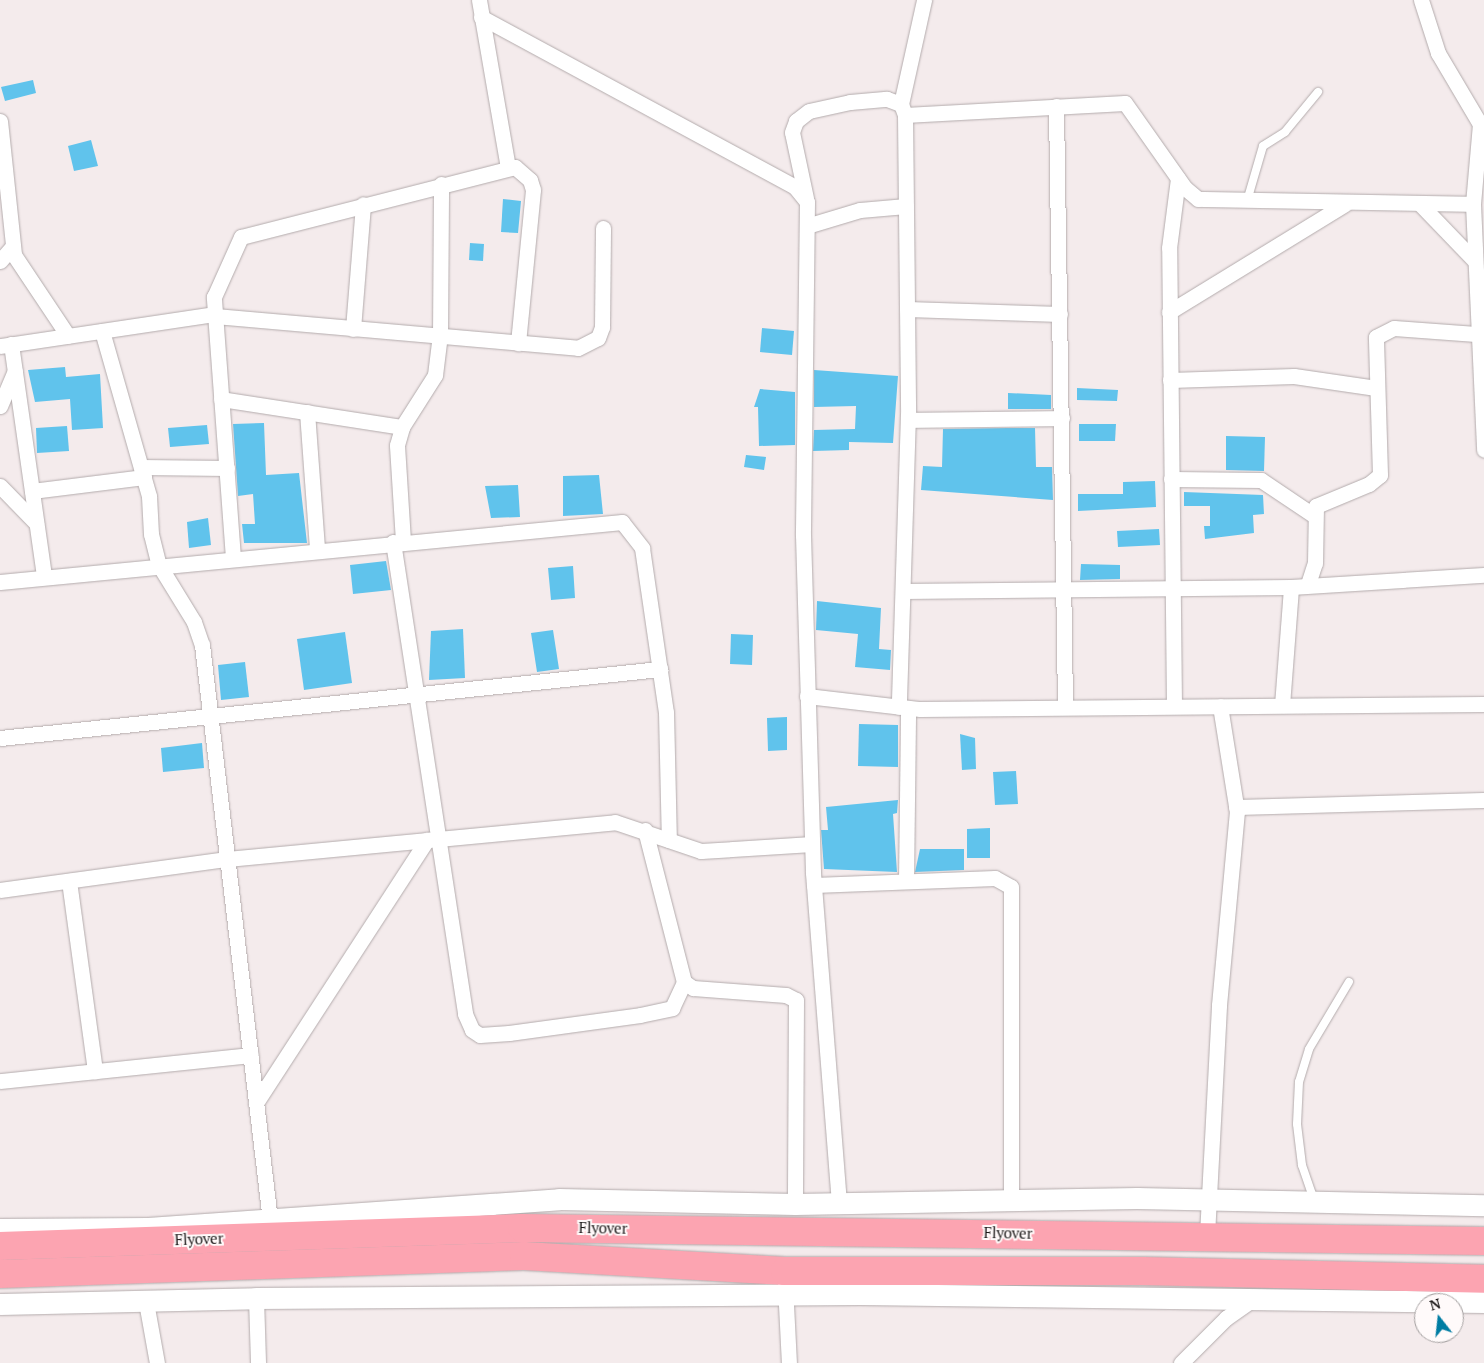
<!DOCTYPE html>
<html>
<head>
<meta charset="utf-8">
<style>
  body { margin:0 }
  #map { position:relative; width:1484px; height:1363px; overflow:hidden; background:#f4ebec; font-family:"PT Serif",serif }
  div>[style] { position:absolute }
  .building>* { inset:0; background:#60c3ec }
  .roads { filter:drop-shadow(0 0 1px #b3abac) drop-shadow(0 0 1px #b3abac) }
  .lane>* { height:8px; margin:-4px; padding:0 4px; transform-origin:4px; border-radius:4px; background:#fff }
  .street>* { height:15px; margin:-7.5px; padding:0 7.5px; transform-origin:7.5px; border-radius:7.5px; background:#fff }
  .secondary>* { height:21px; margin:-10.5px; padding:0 10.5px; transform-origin:10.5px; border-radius:10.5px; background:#fff }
  .highway>* { height:28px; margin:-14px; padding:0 14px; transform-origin:14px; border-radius:14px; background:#fca4b1 }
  span { translate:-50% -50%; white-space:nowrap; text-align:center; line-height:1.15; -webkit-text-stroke:4px #fffafa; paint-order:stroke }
  .street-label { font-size:15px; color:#191616 }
  .north { position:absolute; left:1414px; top:1293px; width:50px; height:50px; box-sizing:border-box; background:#fffafa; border:1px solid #a39f9f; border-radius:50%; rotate:344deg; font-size:14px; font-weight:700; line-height:20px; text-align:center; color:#191616 }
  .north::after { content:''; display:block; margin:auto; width:18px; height:22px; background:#007da3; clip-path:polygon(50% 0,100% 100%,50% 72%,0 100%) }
</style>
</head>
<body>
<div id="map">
  <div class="building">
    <i style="clip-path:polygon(33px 80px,36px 93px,5px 101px,1px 87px)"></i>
    <i style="clip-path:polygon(91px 140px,98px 166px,74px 171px,68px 146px)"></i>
    <i style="clip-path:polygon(503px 199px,521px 201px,518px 233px,501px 232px)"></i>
    <i style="clip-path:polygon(470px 243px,484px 244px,483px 261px,469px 260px)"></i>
    <i style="clip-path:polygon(762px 328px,794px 331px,792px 355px,760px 352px)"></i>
    <i style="clip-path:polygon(65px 367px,66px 377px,100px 374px,103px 428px,72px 430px,70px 399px,35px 402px,28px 370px)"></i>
    <i style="clip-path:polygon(814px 370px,898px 376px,893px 443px,849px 442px,849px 450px,813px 451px,814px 430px,855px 429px,856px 406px,814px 407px)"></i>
    <i style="clip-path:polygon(1077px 388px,1118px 390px,1117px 401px,1077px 400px)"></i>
    <i style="clip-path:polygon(760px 389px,795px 392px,795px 445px,759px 446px,758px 407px,754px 407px)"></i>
    <i style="clip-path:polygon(1008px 393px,1051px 395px,1051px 409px,1008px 409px)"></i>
    <i style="clip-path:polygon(264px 423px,266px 475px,299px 473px,307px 543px,244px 543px,242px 524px,255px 524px,253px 494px,238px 496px,233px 424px)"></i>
    <i style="clip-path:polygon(1079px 424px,1116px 424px,1115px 441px,1079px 441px)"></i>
    <i style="clip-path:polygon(207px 425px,209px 444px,170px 447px,168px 428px)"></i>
    <i style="clip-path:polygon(67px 426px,69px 451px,37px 453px,36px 428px)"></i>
    <i style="clip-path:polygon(1007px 428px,1035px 428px,1036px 467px,1052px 467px,1053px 500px,921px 490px,923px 466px,942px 467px,943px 429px)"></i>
    <i style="clip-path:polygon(1226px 436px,1265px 437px,1264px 471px,1226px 470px)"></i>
    <i style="clip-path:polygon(746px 455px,766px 457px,764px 470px,744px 467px)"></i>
    <i style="clip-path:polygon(599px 475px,603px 514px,563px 516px,563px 476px)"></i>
    <i style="clip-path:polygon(1155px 481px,1156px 507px,1078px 511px,1078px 494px,1123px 494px,1123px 482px)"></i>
    <i style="clip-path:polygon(518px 485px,520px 517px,491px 518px,485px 486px)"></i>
    <i style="clip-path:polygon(1184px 492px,1263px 495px,1264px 514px,1253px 515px,1254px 533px,1205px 539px,1204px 526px,1210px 526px,1210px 506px,1184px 506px)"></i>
    <i style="clip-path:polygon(208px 518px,211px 545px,189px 548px,187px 522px)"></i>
    <i style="clip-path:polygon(1159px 529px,1160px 545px,1118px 547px,1117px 531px)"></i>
    <i style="clip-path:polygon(386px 561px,391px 590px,353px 594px,350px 565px)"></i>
    <i style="clip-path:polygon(1081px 564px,1120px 565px,1120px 579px,1080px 580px)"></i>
    <i style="clip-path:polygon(573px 566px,575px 598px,551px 600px,548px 568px)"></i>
    <i style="clip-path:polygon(817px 601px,881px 608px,879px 649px,891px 650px,890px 670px,855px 667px,858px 634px,816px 630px)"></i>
    <i style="clip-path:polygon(463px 629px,465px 678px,429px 680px,431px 631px)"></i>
    <i style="clip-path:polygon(553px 630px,559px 669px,537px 672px,531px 633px)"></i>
    <i style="clip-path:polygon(345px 632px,352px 683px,304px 690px,297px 639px)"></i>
    <i style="clip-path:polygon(731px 634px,753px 635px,752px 665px,730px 664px)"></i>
    <i style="clip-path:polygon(245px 662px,249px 697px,221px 700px,218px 665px)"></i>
    <i style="clip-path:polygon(787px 717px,787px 750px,768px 751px,767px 718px)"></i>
    <i style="clip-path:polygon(859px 724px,898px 725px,898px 767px,858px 766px)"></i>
    <i style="clip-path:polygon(960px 734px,975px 738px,976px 769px,962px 770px)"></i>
    <i style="clip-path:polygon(202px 743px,204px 768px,163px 772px,161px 748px)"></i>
    <i style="clip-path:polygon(1016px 771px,1018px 804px,995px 805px,993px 772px)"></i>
    <i style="clip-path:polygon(898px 800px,897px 813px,893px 814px,897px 872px,824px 869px,821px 830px,828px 830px,826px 807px)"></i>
    <i style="clip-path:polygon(990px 828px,990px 858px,967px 858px,967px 829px)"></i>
    <i style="clip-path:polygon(920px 849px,964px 849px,964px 870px,915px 872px)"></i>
  </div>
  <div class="roads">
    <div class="lane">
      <i style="left:1247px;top:201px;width:57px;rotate:-73.8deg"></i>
      <i style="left:1263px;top:146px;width:26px;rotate:-32deg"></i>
      <i style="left:1285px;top:132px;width:52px;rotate:-50.5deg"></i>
      <i style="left:1314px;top:1200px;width:37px;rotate:-109deg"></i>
      <i style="left:1302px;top:1165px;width:41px;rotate:-97deg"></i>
      <i style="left:1297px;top:1124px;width:42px;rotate:-87.3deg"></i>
      <i style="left:1299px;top:1082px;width:34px;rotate:-73deg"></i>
      <i style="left:1309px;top:1049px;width:78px;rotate:-59.2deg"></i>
    </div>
    <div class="street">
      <i style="left:479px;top:0;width:170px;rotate:80.2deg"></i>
      <i style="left:1421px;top:0;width:56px;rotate:72.2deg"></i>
      <i style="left:1438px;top:53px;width:82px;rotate:59.4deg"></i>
      <i style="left:1480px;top:124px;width:80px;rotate:95deg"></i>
      <i style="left:1473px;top:204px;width:246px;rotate:87.4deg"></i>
      <i style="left:481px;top:17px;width:357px;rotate:28.4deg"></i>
      <i style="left:795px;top:187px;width:19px;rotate:51deg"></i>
      <i style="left:807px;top:202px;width:333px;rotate:90.7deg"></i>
      <i style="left:803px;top:535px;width:338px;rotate:88.3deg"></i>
      <i style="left:813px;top:873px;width:331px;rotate:85.5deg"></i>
      <i style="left:901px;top:104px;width:107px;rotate:-77.5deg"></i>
      <i style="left:1056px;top:106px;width:601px;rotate:89.14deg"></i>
      <i style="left:905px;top:115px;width:220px;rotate:-3.1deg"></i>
      <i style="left:1125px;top:103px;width:104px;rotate:54.8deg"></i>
      <i style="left:1185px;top:188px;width:17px;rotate:40deg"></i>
      <i style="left:1198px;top:199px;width:275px;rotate:1deg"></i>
      <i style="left:0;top:121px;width:135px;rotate:84deg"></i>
      <i style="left:14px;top:255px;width:97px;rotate:56.3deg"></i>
      <i style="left:806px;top:198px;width:67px;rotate:-102deg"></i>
      <i style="left:792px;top:132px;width:12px;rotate:-70deg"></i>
      <i style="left:796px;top:121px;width:16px;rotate:-38deg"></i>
      <i style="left:809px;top:111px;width:42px;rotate:-12.4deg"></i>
      <i style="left:850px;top:102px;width:37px;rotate:-5deg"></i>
      <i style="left:887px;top:99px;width:15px;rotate:20deg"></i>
      <i style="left:901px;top:104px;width:12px;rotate:70deg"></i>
      <i style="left:905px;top:115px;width:299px;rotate:89.4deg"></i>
      <i style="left:908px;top:414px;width:293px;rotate:91.8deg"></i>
      <i style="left:1421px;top:205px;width:76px;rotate:46.1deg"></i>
      <i style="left:810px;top:225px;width:52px;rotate:-16.7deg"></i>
      <i style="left:860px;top:210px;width:46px;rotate:-5deg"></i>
      <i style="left:0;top:261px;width:18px;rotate:-49deg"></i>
      <i style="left:907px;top:309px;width:153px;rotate:1.9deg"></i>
      <i style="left:1169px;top:312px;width:206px;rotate:-31.5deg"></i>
      <i style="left:215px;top:316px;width:364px;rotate:5deg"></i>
      <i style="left:578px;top:348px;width:22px;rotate:-27deg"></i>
      <i style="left:598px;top:338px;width:12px;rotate:-70deg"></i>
      <i style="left:602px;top:327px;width:99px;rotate:-89.4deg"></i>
      <i style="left:353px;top:329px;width:125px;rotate:-85.4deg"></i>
      <i style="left:102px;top:331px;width:172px;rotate:74.1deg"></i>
      <i style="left:149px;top:496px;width:38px;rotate:87deg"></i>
      <i style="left:151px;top:534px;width:32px;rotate:76deg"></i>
      <i style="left:159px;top:565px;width:67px;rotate:58.4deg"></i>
      <i style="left:194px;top:622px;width:24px;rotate:71deg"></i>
      <i style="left:202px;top:645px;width:579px;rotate:83.26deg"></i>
      <i style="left:11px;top:344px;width:235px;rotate:81.9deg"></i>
      <i style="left:0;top:346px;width:217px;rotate:-8.5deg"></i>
      <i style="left:1170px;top:380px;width:124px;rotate:-1.8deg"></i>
      <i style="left:1294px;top:376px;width:83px;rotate:8.3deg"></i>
      <i style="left:221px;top:399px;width:183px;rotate:8.8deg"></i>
      <i style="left:0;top:406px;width:38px;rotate:-67deg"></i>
      <i style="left:307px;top:412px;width:137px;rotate:85.8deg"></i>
      <i style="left:908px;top:420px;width:154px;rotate:-0.7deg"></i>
      <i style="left:141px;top:467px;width:86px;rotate:0.7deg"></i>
      <i style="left:1171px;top:479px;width:90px;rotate:0.6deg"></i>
      <i style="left:1261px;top:480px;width:63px;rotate:33.9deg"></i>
      <i style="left:0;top:486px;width:52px;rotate:45.8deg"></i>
      <i style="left:32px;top:491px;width:113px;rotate:-7.1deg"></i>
      <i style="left:403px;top:541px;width:96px;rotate:-93.6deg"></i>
      <i style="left:397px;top:445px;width:19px;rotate:-74deg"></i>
      <i style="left:402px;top:427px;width:62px;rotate:-57.6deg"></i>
      <i style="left:435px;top:375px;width:38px;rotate:-83deg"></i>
      <i style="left:440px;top:337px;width:153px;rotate:-89.6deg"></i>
      <i style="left:393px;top:542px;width:477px;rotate:81.3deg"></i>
      <i style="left:465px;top:1014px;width:17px;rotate:66deg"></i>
      <i style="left:472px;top:1030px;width:9px;rotate:32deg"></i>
      <i style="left:480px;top:1035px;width:29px;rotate:-4deg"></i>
      <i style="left:509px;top:1033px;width:132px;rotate:-7.8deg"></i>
      <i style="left:640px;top:1015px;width:33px;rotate:-12deg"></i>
      <i style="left:672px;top:1008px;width:29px;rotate:-65deg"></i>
      <i style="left:233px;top:558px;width:262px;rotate:-94.2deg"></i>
      <i style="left:214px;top:297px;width:66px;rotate:-65.8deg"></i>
      <i style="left:241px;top:237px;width:283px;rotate:-14.3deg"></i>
      <i style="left:515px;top:167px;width:20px;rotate:41deg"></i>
      <i style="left:530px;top:180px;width:10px;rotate:73deg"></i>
      <i style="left:533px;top:190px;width:154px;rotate:95.6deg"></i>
      <i style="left:0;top:582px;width:625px;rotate:-5.51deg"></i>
      <i style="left:622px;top:522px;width:33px;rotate:52deg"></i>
      <i style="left:642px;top:548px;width:166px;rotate:81.7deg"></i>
      <i style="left:666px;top:712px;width:128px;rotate:88.7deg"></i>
      <i style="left:1308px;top:584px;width:22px;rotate:-72deg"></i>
      <i style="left:1315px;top:563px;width:57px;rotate:-89deg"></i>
      <i style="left:1316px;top:506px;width:57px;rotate:-22.5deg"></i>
      <i style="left:1369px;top:484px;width:14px;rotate:-39deg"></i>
      <i style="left:1380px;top:475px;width:138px;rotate:-91.7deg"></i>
      <i style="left:1376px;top:337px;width:20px;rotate:-27deg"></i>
      <i style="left:1394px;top:328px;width:82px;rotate:4.2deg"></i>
      <i style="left:1476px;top:334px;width:9px;rotate:-36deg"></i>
      <i style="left:903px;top:591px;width:388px;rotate:-0.6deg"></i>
      <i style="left:1291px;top:587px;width:193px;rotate:-3.6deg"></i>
      <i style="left:807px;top:696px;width:114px;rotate:6.6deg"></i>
      <i style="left:920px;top:709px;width:564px;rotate:-0.51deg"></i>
      <i style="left:1282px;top:705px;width:118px;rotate:-85.6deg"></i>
      <i style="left:1174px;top:706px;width:458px;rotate:-90.6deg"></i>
      <i style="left:1169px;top:248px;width:70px;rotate:-82.6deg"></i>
      <i style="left:0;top:738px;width:664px;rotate:-5.97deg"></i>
      <i style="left:1236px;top:807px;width:248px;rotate:-1.6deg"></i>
      <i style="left:645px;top:830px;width:157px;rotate:75.6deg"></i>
      <i style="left:684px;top:982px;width:11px;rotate:34deg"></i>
      <i style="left:693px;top:988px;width:93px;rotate:4.3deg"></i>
      <i style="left:786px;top:995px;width:11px;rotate:27deg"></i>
      <i style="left:796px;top:1000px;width:204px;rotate:90.3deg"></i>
      <i style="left:69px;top:881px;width:192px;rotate:82.2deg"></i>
      <i style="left:906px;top:881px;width:173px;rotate:-89.3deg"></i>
      <i style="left:814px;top:885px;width:181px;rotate:-2.2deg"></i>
      <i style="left:995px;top:878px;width:18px;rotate:29deg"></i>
      <i style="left:1011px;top:887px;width:314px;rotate:90deg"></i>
      <i style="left:0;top:890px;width:229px;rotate:-7.8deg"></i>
      <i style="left:227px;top:859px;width:390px;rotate:-5.4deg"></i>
      <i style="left:615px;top:822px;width:91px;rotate:18.6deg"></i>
      <i style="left:701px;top:851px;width:111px;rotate:-3.6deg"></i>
      <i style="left:0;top:1081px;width:252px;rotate:-5.9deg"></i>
      <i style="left:256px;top:1103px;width:314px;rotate:-57deg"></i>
      <i style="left:1207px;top:1235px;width:230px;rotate:-87deg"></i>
      <i style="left:1219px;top:1005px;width:194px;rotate:-84.7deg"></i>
      <i style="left:1237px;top:812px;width:107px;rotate:-99.1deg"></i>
      <i style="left:785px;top:1285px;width:78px;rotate:87.1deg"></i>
      <i style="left:256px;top:1298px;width:65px;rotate:88.2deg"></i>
      <i style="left:146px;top:1302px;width:62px;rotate:79.8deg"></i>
      <i style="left:1181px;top:1363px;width:64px;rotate:-45deg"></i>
      <i style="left:1226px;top:1318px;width:33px;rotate:-35deg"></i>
    </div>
    <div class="secondary">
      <i style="left:0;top:1229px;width:148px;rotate:-0.4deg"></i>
      <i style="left:148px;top:1228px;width:412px;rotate:-4deg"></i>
      <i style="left:559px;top:1199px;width:236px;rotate:1.2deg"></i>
      <i style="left:795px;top:1204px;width:342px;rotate:-1deg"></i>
      <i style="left:1137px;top:1198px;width:347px;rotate:1.2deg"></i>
      <i style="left:0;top:1304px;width:256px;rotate:-1.3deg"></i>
      <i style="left:256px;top:1298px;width:604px;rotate:-0.38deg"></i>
      <i style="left:860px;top:1294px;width:624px;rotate:0.73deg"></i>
    </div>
    <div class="highway">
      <i style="left:0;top:1246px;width:522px;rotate:-1.97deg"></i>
      <i style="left:522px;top:1228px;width:962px;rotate:0.77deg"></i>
      <i style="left:0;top:1274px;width:524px;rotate:-1.97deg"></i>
      <i style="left:524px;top:1256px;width:261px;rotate:3.3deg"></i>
      <i style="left:785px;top:1271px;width:357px"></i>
      <i style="left:1142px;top:1271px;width:342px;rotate:1.3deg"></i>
    </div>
  </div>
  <div class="street-label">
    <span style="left:603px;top:1228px;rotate:1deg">Flyover</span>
    <span style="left:1008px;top:1233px;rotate:1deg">Flyover</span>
    <span style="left:199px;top:1239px;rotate:-2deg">Flyover</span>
  </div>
  <div class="north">N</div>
</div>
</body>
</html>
